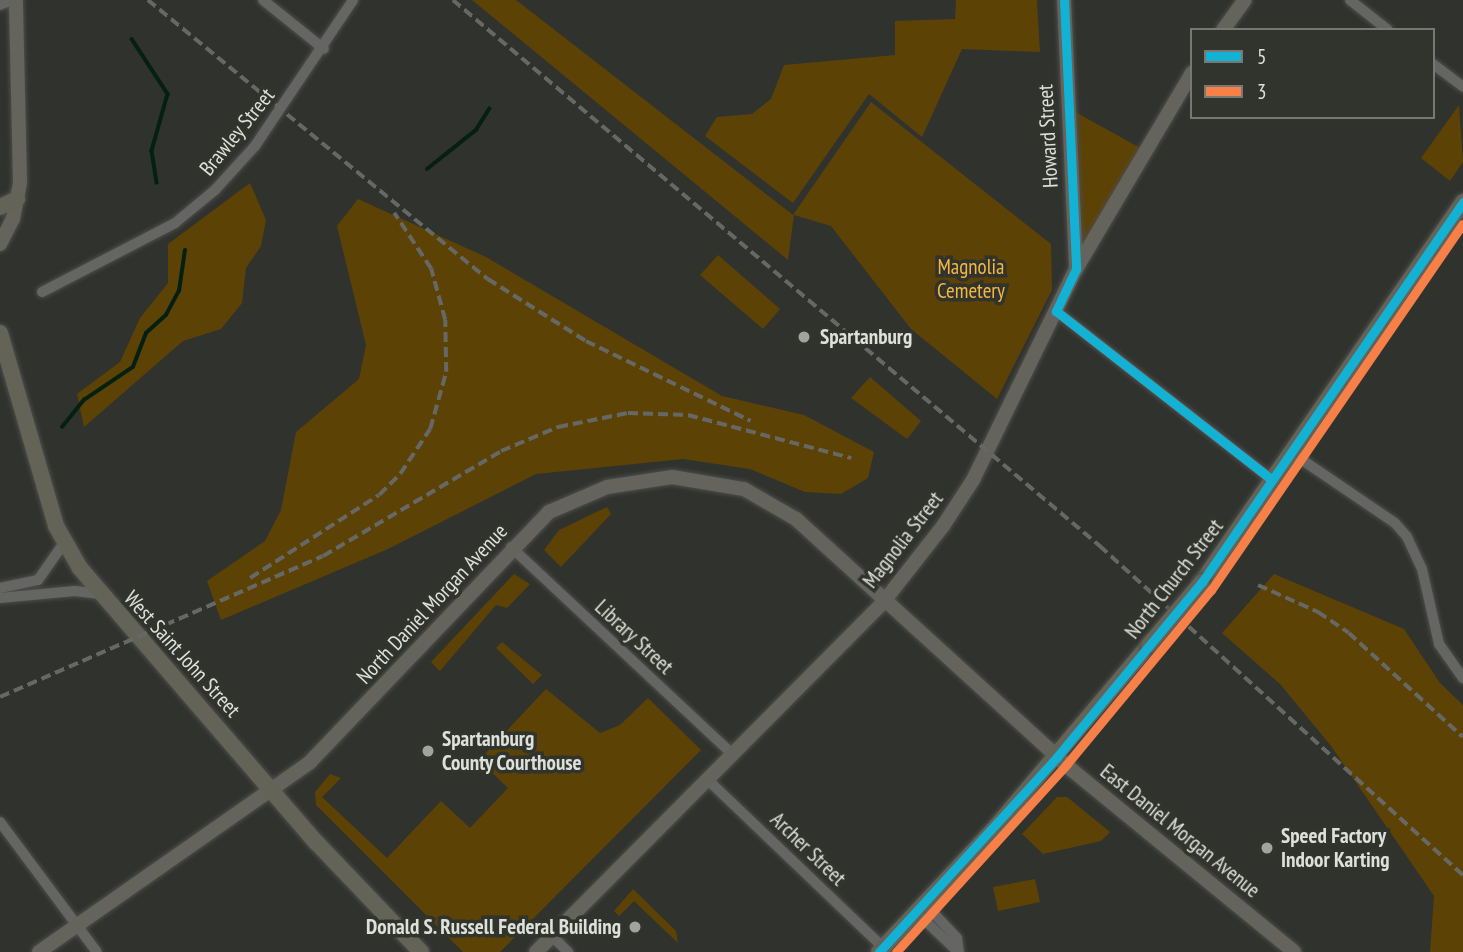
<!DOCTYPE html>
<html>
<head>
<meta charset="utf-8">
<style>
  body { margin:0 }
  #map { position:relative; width:1463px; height:952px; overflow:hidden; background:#30322e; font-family:"PT Sans Narrow",sans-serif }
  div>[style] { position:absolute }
  .green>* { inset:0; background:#5d4206 }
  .stream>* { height:3.5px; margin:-1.75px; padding:0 1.75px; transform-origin:1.75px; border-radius:1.75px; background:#042013 }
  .roads { filter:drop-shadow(0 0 2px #4c4d4a) drop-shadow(0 0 2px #4c4d4a) }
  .street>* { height:10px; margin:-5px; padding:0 5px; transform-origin:5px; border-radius:5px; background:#656663 }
  .secondary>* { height:14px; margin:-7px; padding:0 7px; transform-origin:7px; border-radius:7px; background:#64645d }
  .primary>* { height:16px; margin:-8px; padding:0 8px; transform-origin:8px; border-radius:8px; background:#646357 }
  .rail>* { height:3.5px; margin-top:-1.75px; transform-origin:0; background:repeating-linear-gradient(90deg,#666865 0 10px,transparent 0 15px) }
  .bridges { filter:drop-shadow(0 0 2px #4c4d4a) drop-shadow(0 0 2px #4c4d4a) }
  .primary-bridge>* { height:16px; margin:-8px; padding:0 8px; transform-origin:8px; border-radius:8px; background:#646357 }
  .bus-1>* { height:9px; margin:-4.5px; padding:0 4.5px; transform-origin:4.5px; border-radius:4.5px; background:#13b2d5 }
  .bus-2>* { height:9px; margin:-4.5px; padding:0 4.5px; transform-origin:4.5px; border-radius:4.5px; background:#f78048 }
  .dots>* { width:19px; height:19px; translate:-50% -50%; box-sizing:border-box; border:4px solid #31332d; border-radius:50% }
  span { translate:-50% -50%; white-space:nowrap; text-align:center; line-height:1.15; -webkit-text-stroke:7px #31332d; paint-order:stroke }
  .street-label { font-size:21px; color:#dee0dc }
  .park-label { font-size:21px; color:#f6b741 }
  .poi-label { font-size:21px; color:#dee0dc; font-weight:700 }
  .left { translate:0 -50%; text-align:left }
  .right { translate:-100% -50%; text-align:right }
  .legend { position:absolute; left:1190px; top:28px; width:245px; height:91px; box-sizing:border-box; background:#31332d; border:2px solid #767873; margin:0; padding:9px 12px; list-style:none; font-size:21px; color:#dee0dc }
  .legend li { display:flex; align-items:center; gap:14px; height:35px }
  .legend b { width:35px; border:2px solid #767873 }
</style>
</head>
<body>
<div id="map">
  <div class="green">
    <i style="clip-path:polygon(472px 0,516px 0,793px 215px,871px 102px,1051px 244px,1052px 290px,997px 399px,911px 329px,831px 226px,794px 215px,788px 260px)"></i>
    <i style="clip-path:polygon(956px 0,1037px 0,1040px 52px,962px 49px,922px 137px,869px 94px,793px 203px,705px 136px,717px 117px,752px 114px,771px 99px,784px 65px,895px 55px,895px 21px,955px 19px)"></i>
    <i style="clip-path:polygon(1459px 105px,1463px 162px,1450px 181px,1421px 158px)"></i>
    <i style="clip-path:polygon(1068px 108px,1144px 150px,1076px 269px)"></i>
    <i style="clip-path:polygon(250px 183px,266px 220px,261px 246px,246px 268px,242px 303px,221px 329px,183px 341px,84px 427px,77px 394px,120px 362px,140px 318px,168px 283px,168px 244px)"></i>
    <i style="clip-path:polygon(358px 199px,486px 257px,722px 396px,804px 415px,874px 452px,868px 478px,841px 494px,805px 492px,750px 469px,683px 459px,536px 474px,388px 549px,221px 620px,207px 581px,265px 541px,281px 510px,296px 432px,359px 379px,366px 345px,337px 226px)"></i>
    <i style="clip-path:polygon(718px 255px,780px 309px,763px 329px,700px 275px)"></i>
    <i style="clip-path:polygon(870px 377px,921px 421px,907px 439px,851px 398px)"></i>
    <i style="clip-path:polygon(607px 507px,611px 514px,561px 567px,544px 550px,559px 530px)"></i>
    <i style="clip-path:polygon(514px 574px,530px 584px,507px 608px,496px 605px,440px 671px,431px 662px)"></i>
    <i style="clip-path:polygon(1274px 574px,1404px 629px,1440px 683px,1463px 705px,1463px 952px,1430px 952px,1434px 896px,1331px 746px,1280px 684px,1222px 633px)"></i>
    <i style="clip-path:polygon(502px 642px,542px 675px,533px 684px,496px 648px)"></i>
    <i style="clip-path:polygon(546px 689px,600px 733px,620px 725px,648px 698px,701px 750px,500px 952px,463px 952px,316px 805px,315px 792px,330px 774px,341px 778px,322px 797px,387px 858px,441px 801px,470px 828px,508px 788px,479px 760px)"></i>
    <i style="clip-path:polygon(1057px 797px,1067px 797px,1110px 832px,1101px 841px,1043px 854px,1022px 834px)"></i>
    <i style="clip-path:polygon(1035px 879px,1040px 902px,998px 911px,993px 887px)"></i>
    <i style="clip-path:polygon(633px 889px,676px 931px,678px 943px,634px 901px,619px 916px,614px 911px)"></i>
  </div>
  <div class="stream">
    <i style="left:132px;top:39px;width:66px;rotate:56.8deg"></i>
    <i style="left:168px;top:94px;width:59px;rotate:105.7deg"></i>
    <i style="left:152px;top:151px;width:32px;rotate:81deg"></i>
    <i style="left:427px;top:169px;width:63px;rotate:-38.5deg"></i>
    <i style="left:476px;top:130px;width:25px;rotate:-58deg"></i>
    <i style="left:62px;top:427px;width:35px;rotate:-51deg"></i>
    <i style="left:84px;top:400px;width:59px;rotate:-34deg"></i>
    <i style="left:133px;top:367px;width:36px;rotate:-69deg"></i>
    <i style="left:146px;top:333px;width:27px;rotate:-42deg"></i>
    <i style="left:166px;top:315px;width:27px;rotate:-62deg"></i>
    <i style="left:179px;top:291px;width:41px;rotate:-81.7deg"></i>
  </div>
  <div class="roads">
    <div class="street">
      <i style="left:263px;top:0;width:78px;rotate:38.8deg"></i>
      <i style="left:1350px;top:0;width:48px;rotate:38.3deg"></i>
      <i style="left:0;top:5px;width:12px;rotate:-24deg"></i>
      <i style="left:1433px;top:64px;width:38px;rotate:37deg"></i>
      <i style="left:42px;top:292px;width:150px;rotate:-27.4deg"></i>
      <i style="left:175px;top:223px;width:52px;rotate:-39.5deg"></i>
      <i style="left:215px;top:190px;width:59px;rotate:-47.7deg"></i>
      <i style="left:255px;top:146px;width:176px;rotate:-56.1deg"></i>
      <i style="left:1056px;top:311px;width:273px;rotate:38deg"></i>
      <i style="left:1289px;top:451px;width:128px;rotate:34.2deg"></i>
      <i style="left:1395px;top:523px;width:18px;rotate:49deg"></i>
      <i style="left:1407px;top:537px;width:35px;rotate:65deg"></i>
      <i style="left:1422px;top:569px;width:77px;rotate:77.2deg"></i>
      <i style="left:1439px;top:644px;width:42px;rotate:54.8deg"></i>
      <i style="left:511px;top:547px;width:303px;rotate:43.1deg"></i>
      <i style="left:0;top:588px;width:39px;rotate:-12deg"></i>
      <i style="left:38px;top:580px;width:45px;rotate:-54.9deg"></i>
      <i style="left:0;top:598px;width:75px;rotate:-5.3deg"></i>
      <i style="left:75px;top:591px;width:25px;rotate:7deg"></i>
      <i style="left:707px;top:779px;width:243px;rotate:43.7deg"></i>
      <i style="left:0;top:822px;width:162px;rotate:53.3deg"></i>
      <i style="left:924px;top:903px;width:48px;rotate:46.7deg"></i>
      <i style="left:957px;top:938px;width:14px;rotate:82deg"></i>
      <i style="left:916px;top:912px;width:58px;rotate:43.6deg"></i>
      <i style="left:552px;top:936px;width:23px;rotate:45deg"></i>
    </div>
    <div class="secondary">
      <i style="left:1064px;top:0;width:269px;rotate:87.4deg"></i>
      <i style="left:1223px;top:30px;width:37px;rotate:-54deg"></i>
      <i style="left:0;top:244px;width:28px;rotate:-63deg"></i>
      <i style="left:13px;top:219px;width:38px;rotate:-79deg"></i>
      <i style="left:20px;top:182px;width:182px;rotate:-91.3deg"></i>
      <i style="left:39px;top:952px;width:331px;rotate:-35deg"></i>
      <i style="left:310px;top:762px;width:346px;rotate:-46.3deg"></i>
      <i style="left:549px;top:512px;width:63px;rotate:-23.3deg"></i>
      <i style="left:607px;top:487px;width:66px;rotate:-8.7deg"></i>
      <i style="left:672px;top:477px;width:73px;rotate:9.5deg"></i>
      <i style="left:744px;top:489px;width:60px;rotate:30deg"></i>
      <i style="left:796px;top:519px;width:373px;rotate:42.3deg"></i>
      <i style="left:1072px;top:770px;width:287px;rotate:39.3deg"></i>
      <i style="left:536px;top:952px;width:496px;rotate:-45.2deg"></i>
      <i style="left:885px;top:600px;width:94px;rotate:-51.9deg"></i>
      <i style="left:943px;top:526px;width:55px;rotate:-56.9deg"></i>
      <i style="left:973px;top:480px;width:235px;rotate:-64deg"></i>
      <i style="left:1076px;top:269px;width:228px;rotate:-59.4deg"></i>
    </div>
    <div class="primary">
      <i style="left:0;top:207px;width:19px;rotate:-25deg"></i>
      <i style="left:0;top:333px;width:201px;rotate:73.8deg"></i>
      <i style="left:56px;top:526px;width:48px;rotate:60.3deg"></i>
      <i style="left:80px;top:568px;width:362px;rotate:49.3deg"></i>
      <i style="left:316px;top:842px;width:152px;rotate:46.3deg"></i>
      <i style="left:1202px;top:582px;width:461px;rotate:-55.5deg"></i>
      <i style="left:879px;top:952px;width:168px;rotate:-46.9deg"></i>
      <i style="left:994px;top:829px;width:241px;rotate:-49.9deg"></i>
    </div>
  </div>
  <div class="rail">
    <i style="left:148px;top:0;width:440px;rotate:39.4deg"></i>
    <i style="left:488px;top:279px;width:116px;rotate:32.3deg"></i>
    <i style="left:586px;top:341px;width:183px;rotate:25.9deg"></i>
    <i style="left:453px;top:0;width:847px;rotate:40.16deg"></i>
    <i style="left:1100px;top:546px;width:490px;rotate:42.2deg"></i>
    <i style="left:250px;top:578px;width:153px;rotate:-32.8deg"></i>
    <i style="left:379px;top:495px;width:30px;rotate:-45deg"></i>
    <i style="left:400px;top:474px;width:54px;rotate:-56.3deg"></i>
    <i style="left:430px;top:429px;width:59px;rotate:-74.3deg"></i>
    <i style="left:446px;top:372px;width:52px;rotate:-91.1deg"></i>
    <i style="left:445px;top:320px;width:53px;rotate:-105.4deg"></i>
    <i style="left:431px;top:269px;width:67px;rotate:-123.5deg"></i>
    <i style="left:1258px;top:585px;width:66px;rotate:24.2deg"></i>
    <i style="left:1318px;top:612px;width:37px;rotate:34deg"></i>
    <i style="left:1349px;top:633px;width:154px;rotate:42.4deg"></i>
    <i style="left:0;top:697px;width:352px;rotate:-23.6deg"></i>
    <i style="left:323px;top:556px;width:207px;rotate:-30.5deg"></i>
    <i style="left:501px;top:451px;width:62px;rotate:-22.8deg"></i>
    <i style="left:558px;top:427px;width:71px;rotate:-11.3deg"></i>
    <i style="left:628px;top:413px;width:60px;rotate:1.9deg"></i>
    <i style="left:688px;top:415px;width:169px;rotate:14.8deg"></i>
  </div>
  <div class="bridges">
    <div class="primary-bridge">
      <i style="left:1149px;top:645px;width:82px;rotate:-49.9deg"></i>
    </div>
  </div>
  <div class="bus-1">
    <i style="left:1064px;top:0;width:269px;rotate:87.4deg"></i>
    <i style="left:1076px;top:269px;width:47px;rotate:115.5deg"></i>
    <i style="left:1056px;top:311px;width:273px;rotate:38deg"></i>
    <i style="left:879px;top:952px;width:264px;rotate:-47.6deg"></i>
    <i style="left:1057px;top:757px;width:227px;rotate:-50.4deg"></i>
    <i style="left:1202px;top:582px;width:461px;rotate:-55.5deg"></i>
  </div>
  <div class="bus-2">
    <i style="left:896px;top:952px;width:253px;rotate:-47.7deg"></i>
    <i style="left:1066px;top:765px;width:227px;rotate:-50.4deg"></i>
    <i style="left:1211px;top:590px;width:444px;rotate:-55.5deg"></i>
  </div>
  <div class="dots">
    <i style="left:804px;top:337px;background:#a1a39f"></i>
    <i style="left:428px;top:751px;background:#a1a39f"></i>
    <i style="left:1267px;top:848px;background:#a1a39f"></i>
    <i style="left:635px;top:927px;background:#a1a39f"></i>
  </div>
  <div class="street-label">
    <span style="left:237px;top:132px;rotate:-51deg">Brawley Street</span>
    <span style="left:1048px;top:136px;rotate:-93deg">Howard Street</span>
    <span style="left:903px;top:540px;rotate:-52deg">Magnolia Street</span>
    <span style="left:1174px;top:579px;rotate:-52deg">North Church Street</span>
    <span style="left:432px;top:604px;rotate:-47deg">North Daniel Morgan Avenue</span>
    <span style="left:634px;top:637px;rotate:43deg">Library Street</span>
    <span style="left:182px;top:654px;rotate:48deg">West Saint John Street</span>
    <span style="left:1180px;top:831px;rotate:39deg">East Daniel Morgan Avenue</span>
    <span style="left:808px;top:849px;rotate:44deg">Archer Street</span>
  </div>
  <div class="park-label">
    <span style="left:971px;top:279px">Magnolia<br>Cemetery</span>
  </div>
  <div class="poi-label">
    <span class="left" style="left:820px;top:337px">Spartanburg</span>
    <span class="left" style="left:442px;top:751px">Spartanburg<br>County Courthouse</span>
    <span class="left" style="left:1281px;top:848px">Speed Factory<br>Indoor Karting</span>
    <span class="right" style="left:621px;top:927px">Donald S. Russell Federal Building</span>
  </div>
  <ul class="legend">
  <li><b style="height:9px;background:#13b2d5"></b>5</li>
  <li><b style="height:9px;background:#f78048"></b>3</li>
  </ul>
</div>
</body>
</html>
